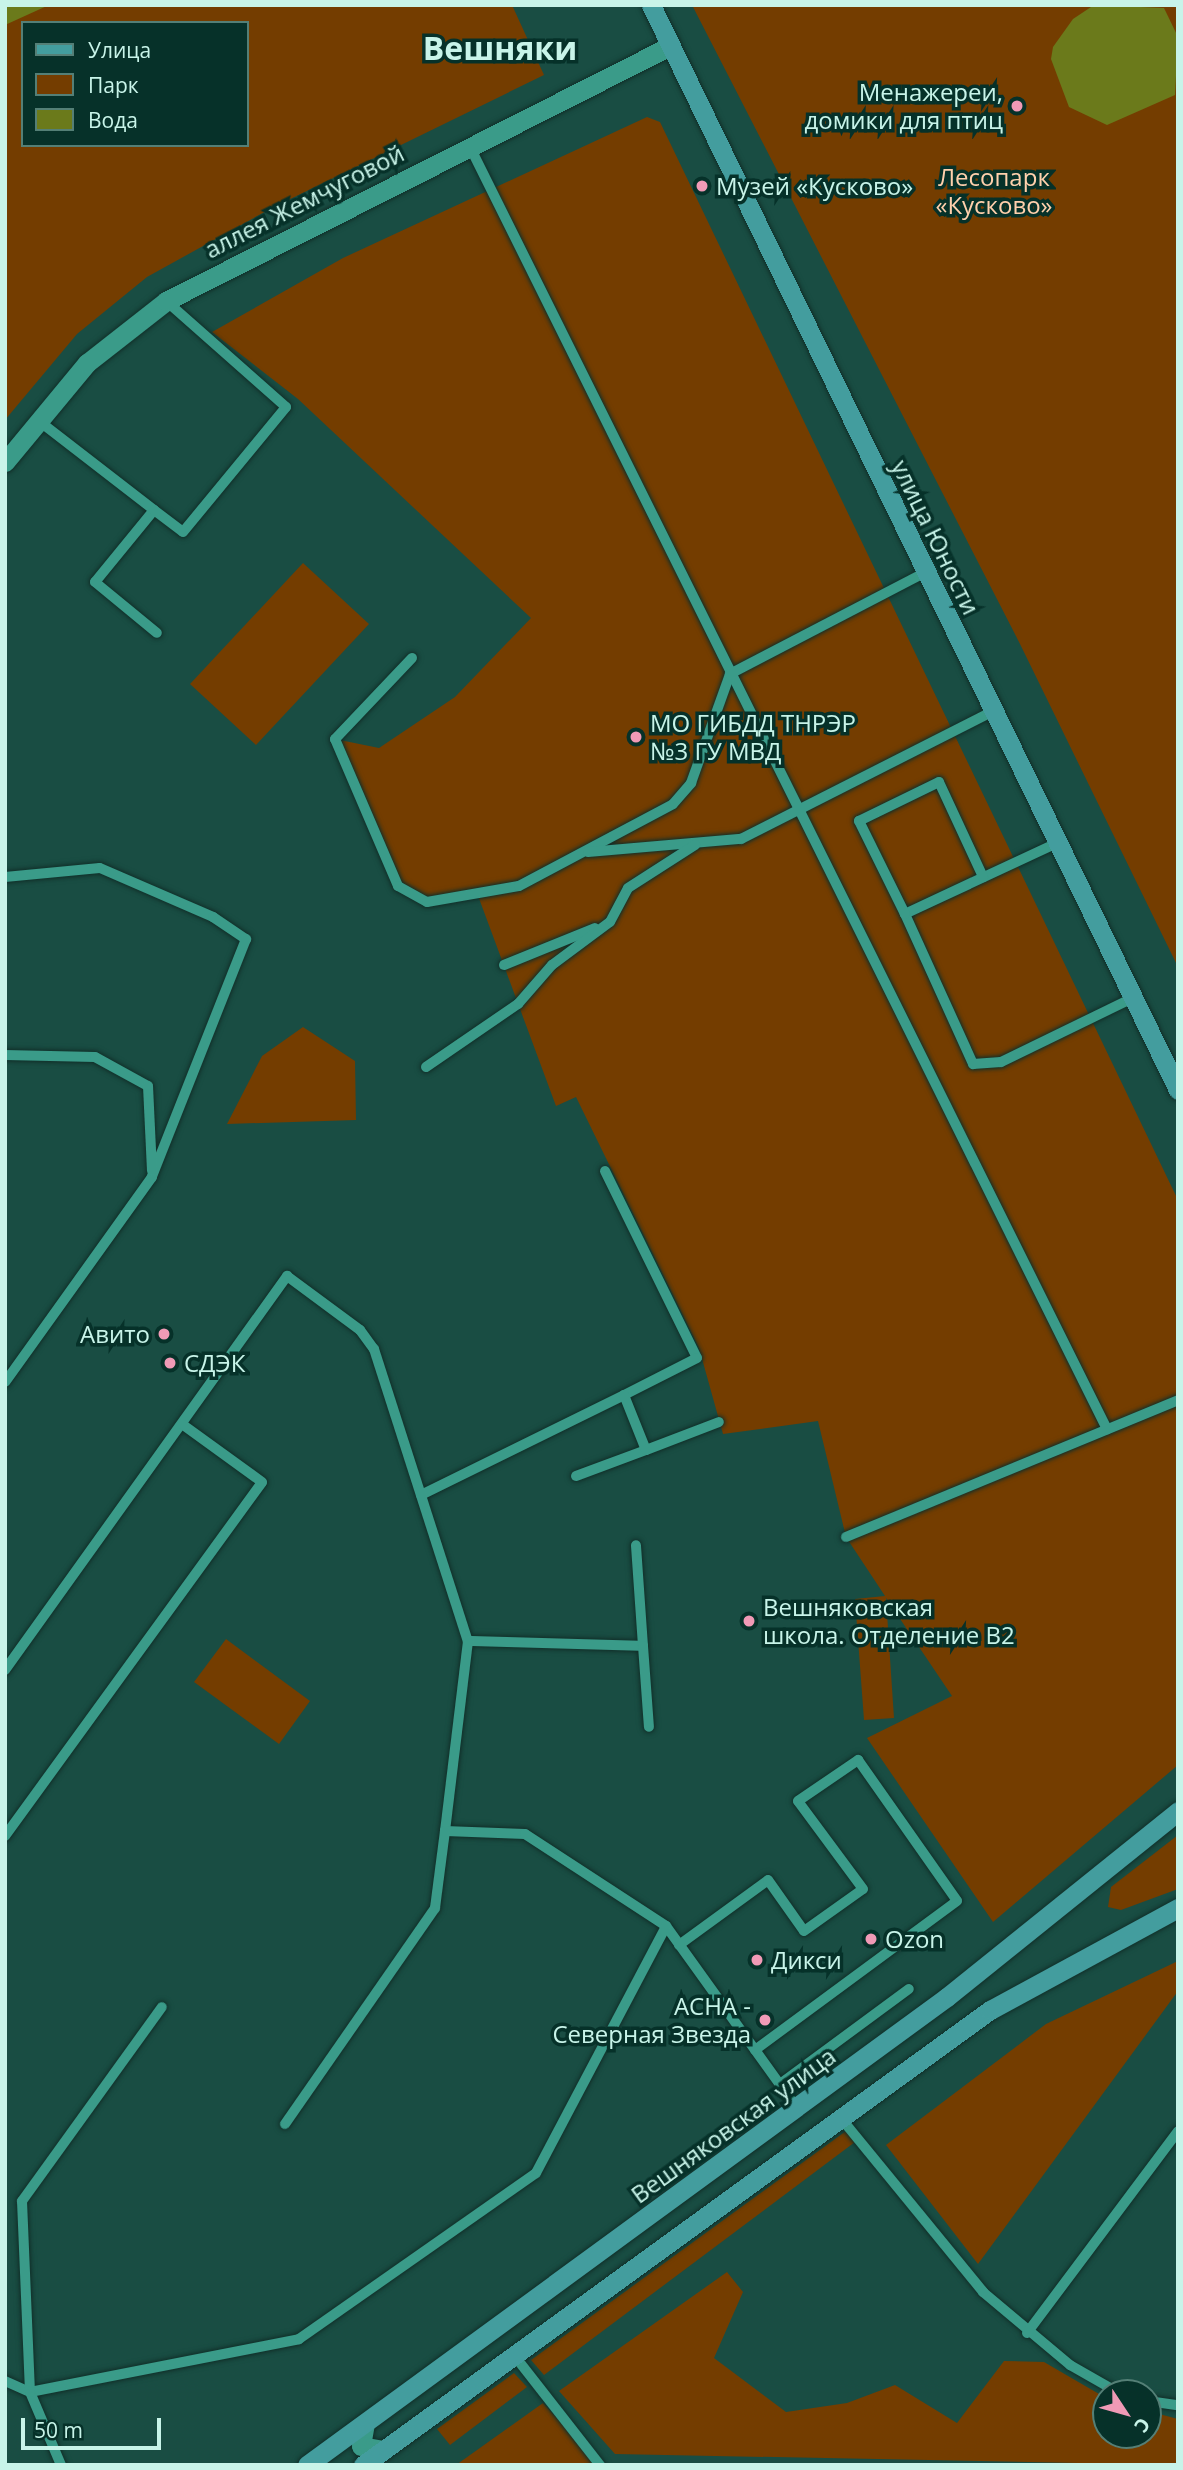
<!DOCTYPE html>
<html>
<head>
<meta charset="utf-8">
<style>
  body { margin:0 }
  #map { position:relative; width:1183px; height:2470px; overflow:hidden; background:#194d43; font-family:"Open Sans",sans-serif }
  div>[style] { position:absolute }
  .green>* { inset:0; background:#743d00 }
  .water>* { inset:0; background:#6b7a1b }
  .roads { filter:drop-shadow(0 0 2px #112f29) drop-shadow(0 0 2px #112f29) }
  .service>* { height:10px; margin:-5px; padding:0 5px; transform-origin:5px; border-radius:5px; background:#3a9b89 }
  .minor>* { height:19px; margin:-9.5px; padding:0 9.5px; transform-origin:9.5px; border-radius:9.5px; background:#3a9b89 }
  .tertiary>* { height:19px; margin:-9.5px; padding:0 9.5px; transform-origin:9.5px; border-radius:9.5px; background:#3a9b89 }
  .secondary>* { height:19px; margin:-9.5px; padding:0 9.5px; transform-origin:9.5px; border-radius:9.5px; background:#439d9e }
  .dots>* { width:19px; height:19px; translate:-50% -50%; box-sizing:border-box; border:4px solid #063129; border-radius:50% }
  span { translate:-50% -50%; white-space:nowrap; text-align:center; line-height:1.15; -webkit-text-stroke:7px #063129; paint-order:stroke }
  .poi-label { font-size:24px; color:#c8f4e9 }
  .right { translate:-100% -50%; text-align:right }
  .left { translate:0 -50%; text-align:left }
  .park-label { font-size:24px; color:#ffd0ac }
  .street-label { font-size:24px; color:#c8f4e9 }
  .district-label { font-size:32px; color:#c8f4e9; font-weight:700 }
  .frame { position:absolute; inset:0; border:7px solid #c8f4e9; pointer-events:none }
  .legend { position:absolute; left:21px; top:21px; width:228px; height:126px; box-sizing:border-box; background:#063129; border:2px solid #547f76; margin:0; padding:9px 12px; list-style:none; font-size:21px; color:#c8f4e9 }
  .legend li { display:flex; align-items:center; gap:14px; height:35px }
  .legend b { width:35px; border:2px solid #547f76 }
  .north { position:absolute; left:1092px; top:2379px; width:70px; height:70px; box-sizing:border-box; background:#063129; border:2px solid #547f76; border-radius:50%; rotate:126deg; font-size:19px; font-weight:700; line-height:28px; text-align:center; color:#c8f4e9 }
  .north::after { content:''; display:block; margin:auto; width:24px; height:32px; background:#f09ab6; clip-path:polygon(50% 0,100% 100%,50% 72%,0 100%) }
  .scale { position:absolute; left:21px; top:2418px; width:140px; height:32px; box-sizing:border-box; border:4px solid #c8f4e9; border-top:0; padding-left:9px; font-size:21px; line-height:24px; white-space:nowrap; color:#c8f4e9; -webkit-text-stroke:5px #063129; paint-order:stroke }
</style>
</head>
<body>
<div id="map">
  <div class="green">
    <i style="clip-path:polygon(evenodd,5px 5px,512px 5px,544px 75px,270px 209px,147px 277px,77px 334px,5px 420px,5px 5px,23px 23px,247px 23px,247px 145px,23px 145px,23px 23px)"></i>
    <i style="clip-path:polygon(692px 5px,1178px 5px,1178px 967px,1020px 644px)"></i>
    <i style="clip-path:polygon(647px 117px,660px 122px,1178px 1200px,1178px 1765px,993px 1922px,867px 1738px,952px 1696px,886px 1598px,894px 1718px,864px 1720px,855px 1599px,885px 1596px,846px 1537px,818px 1421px,723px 1434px,699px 1348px,576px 1097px,556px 1106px,477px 893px,427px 902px,398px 886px,335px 739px,379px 748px,455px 697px,531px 618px,298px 399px,212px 332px,343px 258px)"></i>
    <i style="clip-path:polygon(303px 563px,369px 624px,256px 745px,190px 684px)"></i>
    <i style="clip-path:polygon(303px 1027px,355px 1061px,356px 1120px,227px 1124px,262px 1056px)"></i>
    <i style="clip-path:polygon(226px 1639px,310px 1701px,279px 1744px,194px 1682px)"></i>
    <i style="clip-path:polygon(1178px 1835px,1178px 1889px,1121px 1910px,1108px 1907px,1111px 1887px)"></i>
    <i style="clip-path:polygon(1178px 1961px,1178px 1991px,978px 2264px,886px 2145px,1046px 2024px)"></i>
    <i style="clip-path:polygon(846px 2131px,855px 2142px,544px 2375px,531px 2360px)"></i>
    <i style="clip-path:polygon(727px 2272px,743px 2292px,714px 2358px,786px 2412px,847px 2403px,895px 2385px,957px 2423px,1004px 2361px,1044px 2362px,1106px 2398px,1106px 2435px,1148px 2435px,1148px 2411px,1178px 2419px,1178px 2465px,615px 2454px,559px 2391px)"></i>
    <i style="clip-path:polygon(514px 2373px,527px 2387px,450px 2445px,437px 2429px)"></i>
    <i style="clip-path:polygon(543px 2403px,597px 2463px,456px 2465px)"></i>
  </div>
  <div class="water">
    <i style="clip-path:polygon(5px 5px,49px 5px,5px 25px)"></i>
    <i style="clip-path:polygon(1094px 5px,1164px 8px,1178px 37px,1175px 95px,1107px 125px,1069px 107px,1051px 59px,1053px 47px,1073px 19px)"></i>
  </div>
  <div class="roads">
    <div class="service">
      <i style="left:469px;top:145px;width:1434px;rotate:63.58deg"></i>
      <i style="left:39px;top:421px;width:145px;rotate:37.7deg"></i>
      <i style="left:154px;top:510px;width:93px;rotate:129.3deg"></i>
      <i style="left:95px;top:582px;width:80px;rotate:39.4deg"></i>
      <i style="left:154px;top:510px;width:36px;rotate:37deg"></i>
      <i style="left:183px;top:532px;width:162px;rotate:-50.5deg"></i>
      <i style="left:286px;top:407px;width:160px;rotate:-138.5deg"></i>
      <i style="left:412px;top:658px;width:112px;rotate:133.5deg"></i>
      <i style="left:335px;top:739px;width:160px;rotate:66.8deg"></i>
      <i style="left:398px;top:886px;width:33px;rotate:29deg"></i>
      <i style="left:427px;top:902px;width:93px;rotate:-9.9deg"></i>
      <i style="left:519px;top:886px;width:174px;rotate:-28deg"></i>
      <i style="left:673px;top:804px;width:28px;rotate:-49deg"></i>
      <i style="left:691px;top:783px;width:116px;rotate:-70.3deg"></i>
      <i style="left:730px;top:674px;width:221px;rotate:-27.5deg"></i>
      <i style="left:1057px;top:843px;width:168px;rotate:155deg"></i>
      <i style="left:905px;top:914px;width:165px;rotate:65.6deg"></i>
      <i style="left:973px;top:1064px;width:28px;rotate:-4deg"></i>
      <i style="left:1001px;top:1062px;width:147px;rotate:-25.9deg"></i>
      <i style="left:588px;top:852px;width:154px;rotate:-4.9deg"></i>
      <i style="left:741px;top:839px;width:283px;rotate:-26.9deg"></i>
      <i style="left:5px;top:877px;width:95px;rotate:-5.4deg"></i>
      <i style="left:100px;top:868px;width:123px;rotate:23.4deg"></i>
      <i style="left:213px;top:917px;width:40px;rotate:34deg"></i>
      <i style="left:246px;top:939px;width:256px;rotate:111.6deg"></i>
      <i style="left:152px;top:1177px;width:252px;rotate:125.6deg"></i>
      <i style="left:905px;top:914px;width:104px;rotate:-116.3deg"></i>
      <i style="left:859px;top:821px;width:89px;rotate:-26deg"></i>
      <i style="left:939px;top:782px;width:105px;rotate:65.1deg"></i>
      <i style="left:504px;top:965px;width:98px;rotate:-22.1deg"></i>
      <i style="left:5px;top:1055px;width:90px;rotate:1.3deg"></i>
      <i style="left:95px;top:1057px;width:60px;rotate:28.7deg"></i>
      <i style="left:148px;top:1086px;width:85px;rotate:87.3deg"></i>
      <i style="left:426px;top:1067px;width:112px;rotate:-34.4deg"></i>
      <i style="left:518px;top:1004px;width:52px;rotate:-48.9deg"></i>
      <i style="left:552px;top:965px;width:72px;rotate:-36.6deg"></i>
      <i style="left:610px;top:922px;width:38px;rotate:-62deg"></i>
      <i style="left:628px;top:888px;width:80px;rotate:-32.7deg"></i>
      <i style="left:605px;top:1171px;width:208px;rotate:63.8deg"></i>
      <i style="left:697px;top:1358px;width:82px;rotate:153.1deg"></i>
      <i style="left:576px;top:1476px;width:75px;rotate:-20.4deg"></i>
      <i style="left:421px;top:1495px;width:226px;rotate:-26.2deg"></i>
      <i style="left:624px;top:1395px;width:59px;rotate:68.2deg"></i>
      <i style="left:646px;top:1450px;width:78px;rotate:-21deg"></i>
      <i style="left:846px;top:1537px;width:359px;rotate:-22.4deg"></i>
      <i style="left:468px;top:1641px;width:175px;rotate:1.6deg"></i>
      <i style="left:643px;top:1646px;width:101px;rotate:-94deg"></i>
      <i style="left:643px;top:1646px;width:81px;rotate:85.8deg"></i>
      <i style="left:5px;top:1670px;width:485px;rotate:-54.4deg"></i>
      <i style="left:287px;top:1276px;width:91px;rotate:36.5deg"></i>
      <i style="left:360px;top:1330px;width:24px;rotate:54deg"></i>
      <i style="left:374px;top:1349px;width:307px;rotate:72.2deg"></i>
      <i style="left:468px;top:1641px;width:191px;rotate:96.9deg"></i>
      <i style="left:445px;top:1831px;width:80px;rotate:2.1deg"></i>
      <i style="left:525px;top:1834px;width:168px;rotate:33.1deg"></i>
      <i style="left:666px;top:1926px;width:224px;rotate:54.3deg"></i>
      <i style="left:5px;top:1836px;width:437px;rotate:-54deg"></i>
      <i style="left:262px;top:1482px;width:99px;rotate:-144.1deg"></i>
      <i style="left:679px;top:1945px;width:110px;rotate:-36.1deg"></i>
      <i style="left:768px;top:1880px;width:62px;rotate:54.8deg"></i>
      <i style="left:804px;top:1931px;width:72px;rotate:-35.4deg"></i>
      <i style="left:863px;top:1889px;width:109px;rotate:-126.5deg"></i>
      <i style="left:798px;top:1801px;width:73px;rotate:-34.3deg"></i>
      <i style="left:858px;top:1760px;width:172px;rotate:54.9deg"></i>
      <i style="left:957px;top:1901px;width:251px;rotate:143.6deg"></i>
      <i style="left:780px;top:2084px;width:160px;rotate:-36.4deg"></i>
      <i style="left:840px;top:2117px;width:226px;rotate:50.7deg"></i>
      <i style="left:983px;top:2292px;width:114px;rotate:40deg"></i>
      <i style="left:1070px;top:2365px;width:56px;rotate:29.7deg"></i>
      <i style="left:285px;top:2124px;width:263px;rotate:-55.2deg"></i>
      <i style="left:435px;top:1908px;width:78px;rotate:-82.6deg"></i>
      <i style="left:1027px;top:2333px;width:252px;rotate:-53.2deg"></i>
      <i style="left:514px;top:2355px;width:140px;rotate:52deg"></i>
      <i style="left:5px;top:2381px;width:27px;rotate:24deg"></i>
      <i style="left:30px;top:2392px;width:274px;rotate:-11.1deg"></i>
      <i style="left:299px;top:2339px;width:289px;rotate:-35deg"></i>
      <i style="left:536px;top:2173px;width:279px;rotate:-62.2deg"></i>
      <i style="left:1148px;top:2401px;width:30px;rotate:8deg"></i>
      <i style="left:61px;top:2465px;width:79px;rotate:-113deg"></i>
      <i style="left:30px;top:2392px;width:191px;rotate:-92.4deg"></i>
      <i style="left:22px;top:2201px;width:239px;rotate:-54.2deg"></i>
    </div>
    <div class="minor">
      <i style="left:365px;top:2423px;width:23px;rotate:100deg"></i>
      <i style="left:361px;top:2446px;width:23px;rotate:10deg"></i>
    </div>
    <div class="tertiary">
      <i style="left:5px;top:462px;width:129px;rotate:-50.4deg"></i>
      <i style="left:87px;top:363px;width:100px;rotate:-38.1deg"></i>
      <i style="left:166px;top:301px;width:565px;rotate:-26.84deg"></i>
    </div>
    <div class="secondary">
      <i style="left:651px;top:5px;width:1206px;rotate:64.09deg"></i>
      <i style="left:307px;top:2465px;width:793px;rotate:-36.18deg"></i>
      <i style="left:947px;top:1997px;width:297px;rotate:-38.8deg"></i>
      <i style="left:363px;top:2465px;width:775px;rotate:-35.97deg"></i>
      <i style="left:990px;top:2010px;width:214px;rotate:-28.5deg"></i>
    </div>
  </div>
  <div class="dots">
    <i style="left:1017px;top:106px;background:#f09ab6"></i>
    <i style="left:702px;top:186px;background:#f09ab6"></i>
    <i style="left:636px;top:737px;background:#f09ab6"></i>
    <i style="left:164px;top:1334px;background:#f09ab6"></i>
    <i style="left:170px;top:1363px;background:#f09ab6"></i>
    <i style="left:749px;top:1621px;background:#f09ab6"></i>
    <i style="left:871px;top:1939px;background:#f09ab6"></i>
    <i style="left:757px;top:1960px;background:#f09ab6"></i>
    <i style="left:765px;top:2020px;background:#f09ab6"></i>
  </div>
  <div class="poi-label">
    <span class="right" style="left:1003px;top:106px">Менажереи,<br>домики для птиц</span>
    <span class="left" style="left:716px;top:186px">Музей «Кусково»</span>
    <span class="left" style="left:650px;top:737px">МО ГИБДД ТНРЭР<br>№3 ГУ МВД</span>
    <span class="right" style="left:150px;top:1334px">Авито</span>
    <span class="left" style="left:184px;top:1363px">СДЭК</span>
    <span class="left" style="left:763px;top:1621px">Вешняковская<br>школа. Отделение В2</span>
    <span class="left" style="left:885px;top:1939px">Ozon</span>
    <span class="left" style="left:771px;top:1960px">Дикси</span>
    <span class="right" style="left:751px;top:2020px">АСНА -<br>Северная Звезда</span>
  </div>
  <div class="park-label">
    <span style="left:994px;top:191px">Лесопарк<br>«Кусково»</span>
  </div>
  <div class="street-label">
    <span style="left:304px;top:201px;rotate:-27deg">аллея Жемчуговой</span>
    <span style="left:936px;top:537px;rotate:64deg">улица Юности</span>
    <span style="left:733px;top:2125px;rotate:-36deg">Вешняковская улица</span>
  </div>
  <div class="district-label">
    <span style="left:500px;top:48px">Вешняки</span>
  </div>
  <div class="frame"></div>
  <ul class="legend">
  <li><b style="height:9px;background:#439d9e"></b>Улица</li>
  <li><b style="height:19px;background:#743d00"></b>Парк</li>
  <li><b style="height:19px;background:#6b7a1b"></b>Вода</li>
  </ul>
  <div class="north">С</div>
  <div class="scale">50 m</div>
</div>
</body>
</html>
